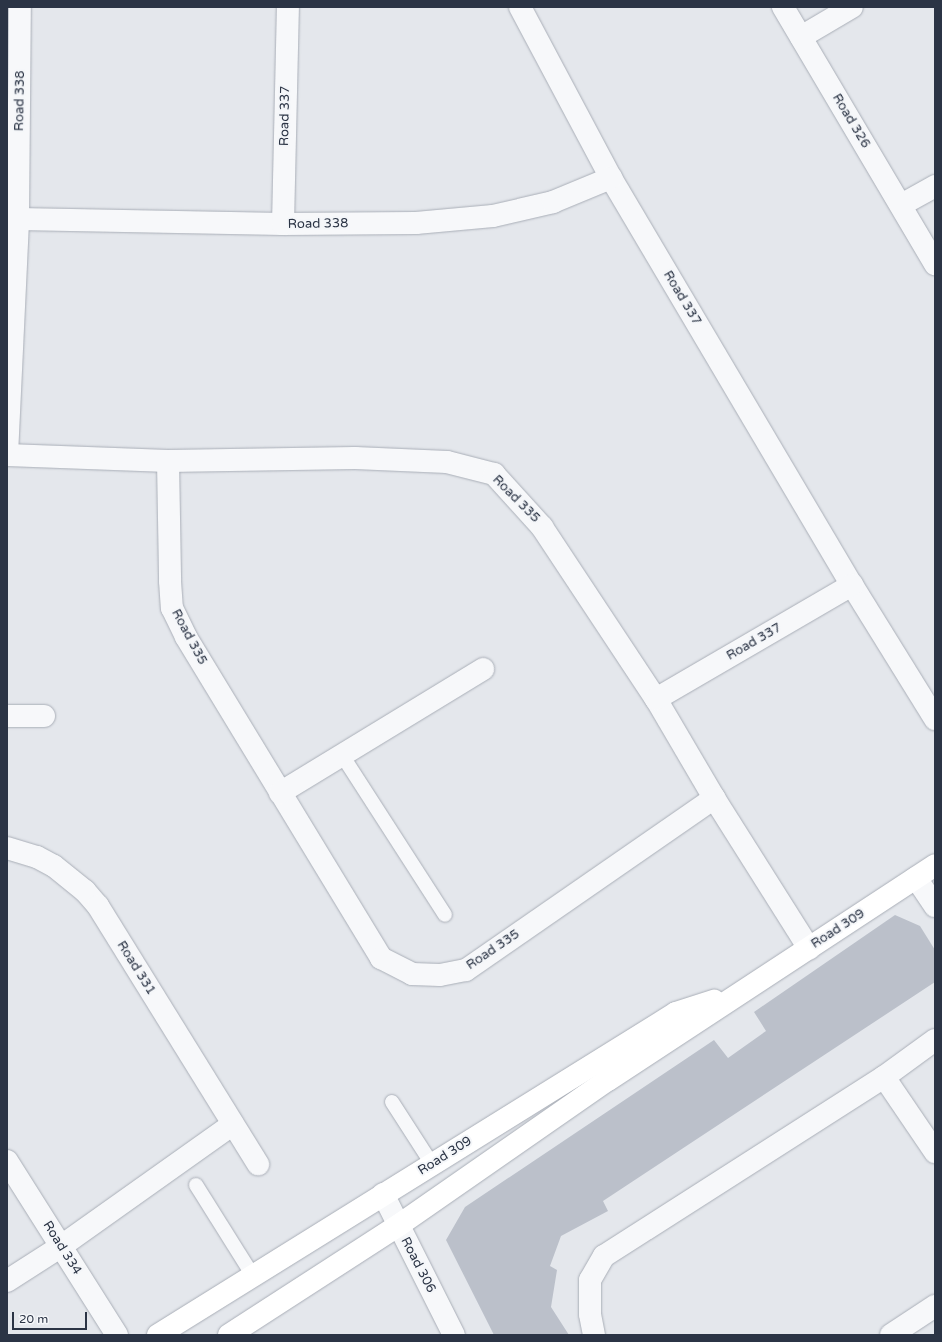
<!DOCTYPE html>
<html>
<head>
<meta charset="utf-8">
<style>
  body { margin:0 }
  #map { position:relative; width:942px; height:1342px; overflow:hidden; background:#e4e7ec; font-family:"Varela Round",sans-serif }
  div>[style] { position:absolute }
  .building>* { inset:0; background:#bbc0ca }
  .roads { filter:drop-shadow(0 0 1px #a9aeb7) drop-shadow(0 0 1px #a9aeb7) }
  .lane>* { height:14px; margin:-7px; padding:0 7px; transform-origin:7px; border-radius:7px; background:#f7f8fa }
  .street>* { height:22px; margin:-11px; padding:0 11px; transform-origin:11px; border-radius:11px; background:#f7f8fa }
  .secondary>* { height:22px; margin:-11px; padding:0 11px; transform-origin:11px; border-radius:11px; background:#fff }
  span { translate:-50% -50%; white-space:nowrap; text-align:center; line-height:1.15; -webkit-text-stroke:4px #f4f6f9; paint-order:stroke }
  .street-label { font-size:13px; color:#2b3445 }
  .frame { position:absolute; inset:0; border:8px solid #2b3445; pointer-events:none }
  .scale { position:absolute; left:12px; top:1312px; width:75px; height:18px; box-sizing:border-box; border:2px solid #2b3445; border-top:0; padding-left:5px; font-size:12px; line-height:14px; white-space:nowrap; color:#2b3445; -webkit-text-stroke:3px #f4f6f9; paint-order:stroke }
</style>
</head>
<body>
<div id="map">
  <div class="building">
    <i style="clip-path:polygon(895px 915px,920px 926px,935px 950px,935px 982px,603px 1201px,608px 1211px,561px 1236px,550px 1266px,557px 1270px,551px 1307px,569px 1335px,494px 1335px,446px 1240px,465px 1207px,714px 1040px,728px 1058px,766px 1031px,754px 1012px)"></i>
  </div>
  <div class="roads">
    <div class="lane">
      <i style="left:342px;top:755px;width:190px;rotate:57.2deg"></i>
      <i style="left:392px;top:1102px;width:74px;rotate:57.2deg"></i>
      <i style="left:196px;top:1185px;width:107px;rotate:57.9deg"></i>
    </div>
    <div class="street">
      <i style="left:520px;top:7px;width:194px;rotate:62deg"></i>
      <i style="left:611px;top:178px;width:473px;rotate:59.4deg"></i>
      <i style="left:852px;top:585px;width:158px;rotate:58.2deg"></i>
      <i style="left:783px;top:7px;width:299px;rotate:59.4deg"></i>
      <i style="left:801px;top:37px;width:59px;rotate:-30.5deg"></i>
      <i style="left:901px;top:205px;width:39px;rotate:-29deg"></i>
      <i style="left:18px;top:219px;width:265px;rotate:1.1deg"></i>
      <i style="left:283px;top:224px;width:133px;rotate:-0.4deg"></i>
      <i style="left:416px;top:223px;width:77px;rotate:-5.2deg"></i>
      <i style="left:493px;top:216px;width:62px;rotate:-13.1deg"></i>
      <i style="left:553px;top:202px;width:63px;rotate:-22.5deg"></i>
      <i style="left:283px;top:224px;width:217px;rotate:-88.7deg"></i>
      <i style="left:7px;top:455px;width:161px;rotate:2.1deg"></i>
      <i style="left:168px;top:461px;width:187px;rotate:-0.9deg"></i>
      <i style="left:355px;top:458px;width:92px;rotate:2.5deg"></i>
      <i style="left:447px;top:462px;width:49px;rotate:14.3deg"></i>
      <i style="left:494px;top:474px;width:72px;rotate:47.8deg"></i>
      <i style="left:542px;top:527px;width:206px;rotate:56.5deg"></i>
      <i style="left:656px;top:699px;width:115px;rotate:59.6deg"></i>
      <i style="left:714px;top:798px;width:178px;rotate:57.7deg"></i>
      <i style="left:7px;top:455px;width:236px;rotate:-87.3deg"></i>
      <i style="left:18px;top:219px;width:212px;rotate:-89.5deg"></i>
      <i style="left:168px;top:461px;width:120px;rotate:89deg"></i>
      <i style="left:170px;top:581px;width:27px;rotate:86deg"></i>
      <i style="left:172px;top:608px;width:32px;rotate:64deg"></i>
      <i style="left:186px;top:637px;width:376px;rotate:58.7deg"></i>
      <i style="left:381px;top:958px;width:35px;rotate:27deg"></i>
      <i style="left:412px;top:974px;width:28px;rotate:2deg"></i>
      <i style="left:440px;top:975px;width:26px;rotate:-11deg"></i>
      <i style="left:466px;top:970px;width:302px;rotate:-34.7deg"></i>
      <i style="left:656px;top:699px;width:227px;rotate:-30.2deg"></i>
      <i style="left:7px;top:716px;width:37px"></i>
      <i style="left:280px;top:793px;width:238px;rotate:-31.4deg"></i>
      <i style="left:7px;top:848px;width:31px;rotate:17deg"></i>
      <i style="left:37px;top:857px;width:19px;rotate:28deg"></i>
      <i style="left:54px;top:866px;width:40px;rotate:39deg"></i>
      <i style="left:85px;top:891px;width:20px;rotate:49deg"></i>
      <i style="left:98px;top:906px;width:304px;rotate:58.2deg"></i>
      <i style="left:916px;top:878px;width:34px;rotate:56deg"></i>
      <i style="left:884px;top:1077px;width:91px;rotate:55.8deg"></i>
      <i style="left:7px;top:1161px;width:206px;rotate:57.7deg"></i>
      <i style="left:383px;top:1194px;width:158px;rotate:63.3deg"></i>
      <i style="left:7px;top:1281px;width:63px;rotate:-32.7deg"></i>
      <i style="left:60px;top:1247px;width:212px;rotate:-35.4deg"></i>
      <i style="left:594px;top:1335px;width:21px;rotate:-101deg"></i>
      <i style="left:590px;top:1314px;width:34px;rotate:-90deg"></i>
      <i style="left:590px;top:1280px;width:28px;rotate:-60deg"></i>
      <i style="left:604px;top:1256px;width:332px;rotate:-32.6deg"></i>
      <i style="left:884px;top:1077px;width:63px;rotate:-36deg"></i>
      <i style="left:891px;top:1335px;width:53px;rotate:-33.4deg"></i>
    </div>
    <div class="secondary">
      <i style="left:158px;top:1335px;width:610px;rotate:-31.87deg"></i>
      <i style="left:676px;top:1013px;width:40px;rotate:-18deg"></i>
      <i style="left:229px;top:1335px;width:202px;rotate:-32.9deg"></i>
      <i style="left:399px;top:1225px;width:254px;rotate:-34.8deg"></i>
      <i style="left:608px;top:1080px;width:391px;rotate:-33.3deg"></i>
    </div>
  </div>
  <div class="street-label">
    <span style="left:20px;top:101px;rotate:-89deg">Road 338</span>
    <span style="left:285px;top:116px;rotate:-89deg">Road 337</span>
    <span style="left:851px;top:121px;rotate:59deg">Road 326</span>
    <span style="left:318px;top:224px;rotate:-1deg">Road 338</span>
    <span style="left:682px;top:298px;rotate:59deg">Road 337</span>
    <span style="left:516px;top:499px;rotate:45deg">Road 335</span>
    <span style="left:189px;top:637px;rotate:62deg">Road 335</span>
    <span style="left:754px;top:642px;rotate:-30deg">Road 337</span>
    <span style="left:838px;top:929px;rotate:-33deg">Road 309</span>
    <span style="left:493px;top:950px;rotate:-34deg">Road 335</span>
    <span style="left:136px;top:968px;rotate:58deg">Road 331</span>
    <span style="left:445px;top:1156px;rotate:-32deg">Road 309</span>
    <span style="left:62px;top:1248px;rotate:58deg">Road 334</span>
    <span style="left:418px;top:1265px;rotate:63deg">Road 306</span>
  </div>
  <div class="frame"></div>
  <div class="scale">20 m</div>
</div>
</body>
</html>
